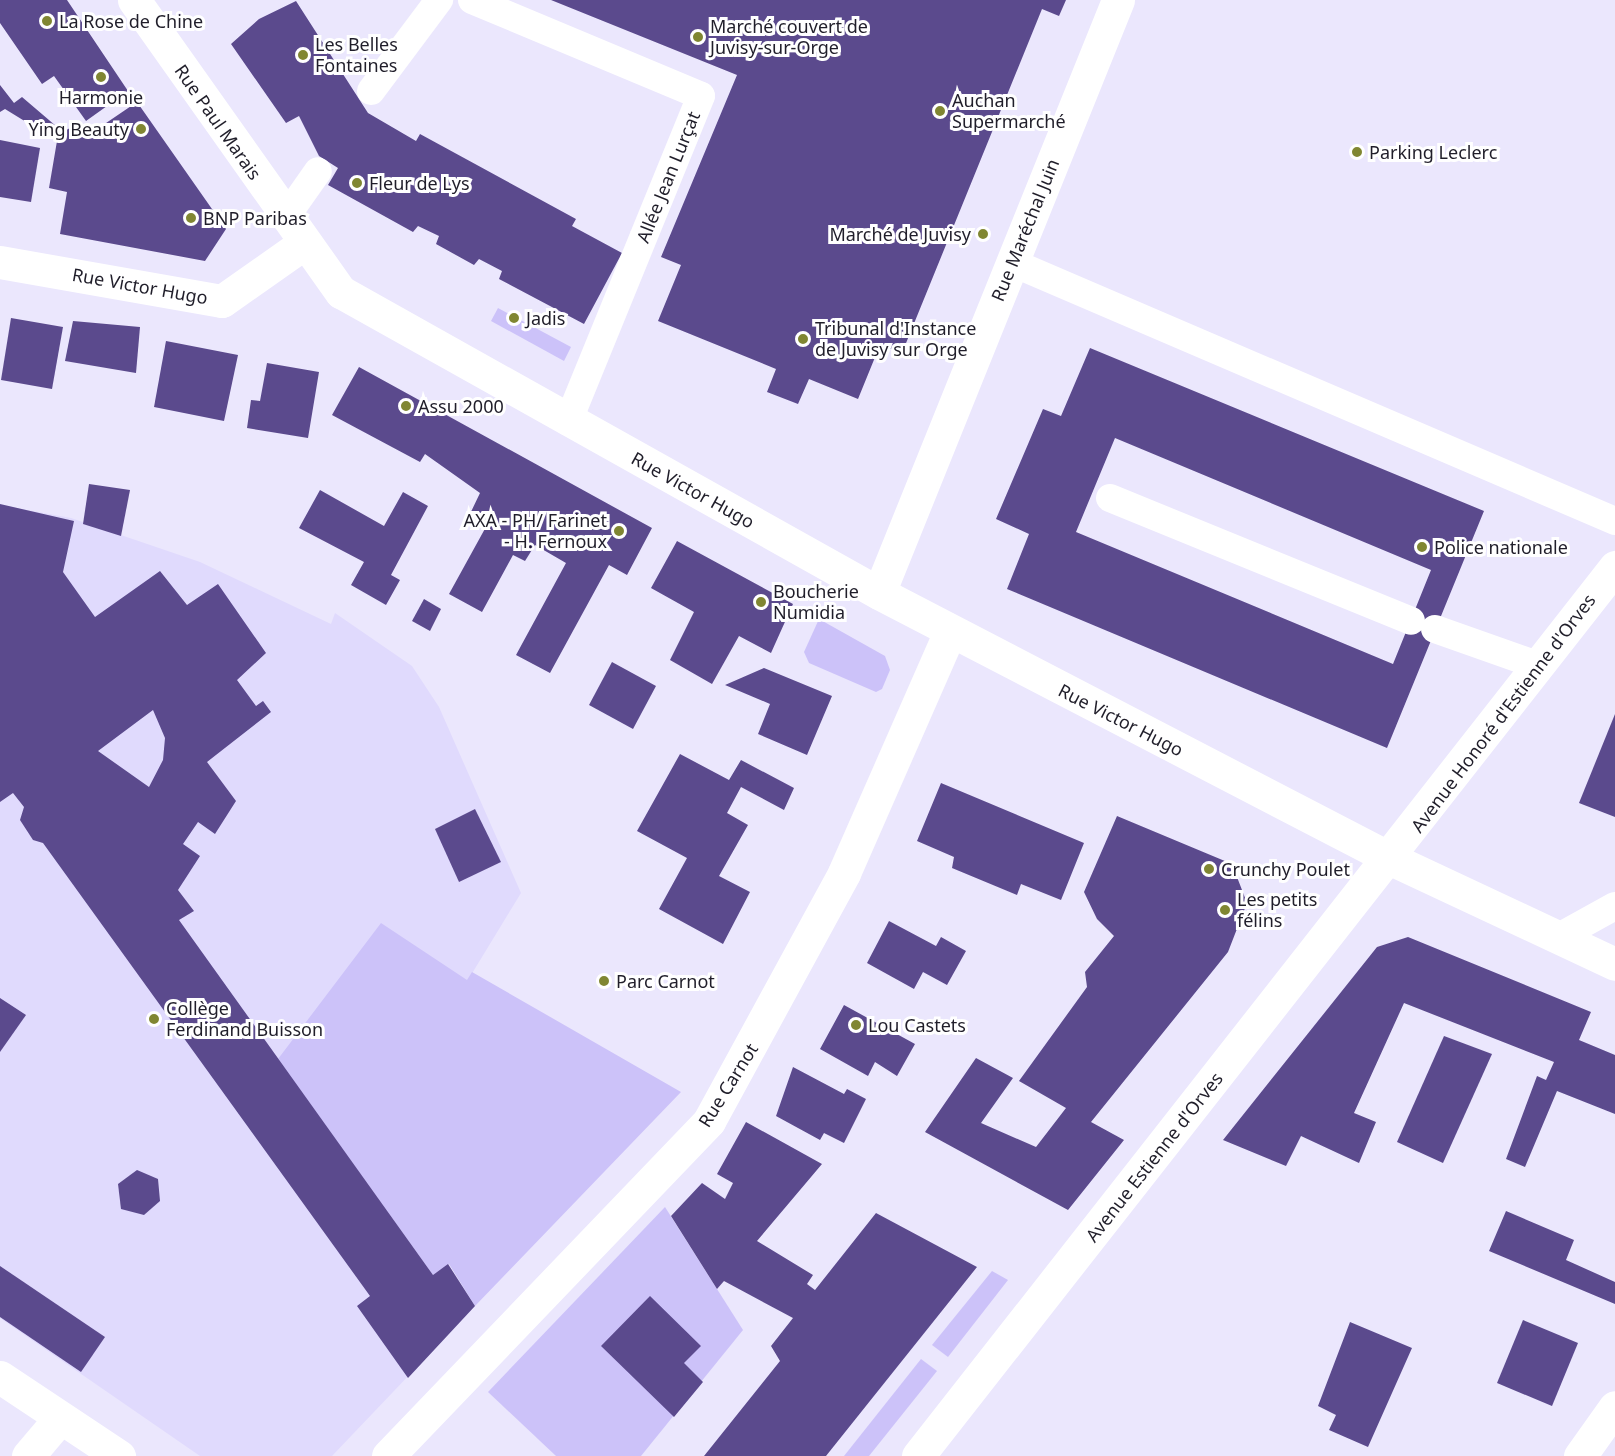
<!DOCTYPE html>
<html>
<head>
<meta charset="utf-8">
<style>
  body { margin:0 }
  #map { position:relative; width:1615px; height:1456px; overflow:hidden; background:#ebe7fd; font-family:"Noto Sans",sans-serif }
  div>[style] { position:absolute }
  .built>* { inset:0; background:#e0dafd }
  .green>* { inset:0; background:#ccc2f9 }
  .building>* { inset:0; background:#5b4a8d }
  .lane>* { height:28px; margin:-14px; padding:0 14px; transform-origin:14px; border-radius:14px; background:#fff }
  .street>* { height:33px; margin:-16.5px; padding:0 16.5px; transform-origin:16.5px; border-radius:16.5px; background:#fff }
  .secondary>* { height:33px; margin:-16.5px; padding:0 16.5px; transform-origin:16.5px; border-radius:16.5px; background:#fff }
  .dots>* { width:16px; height:16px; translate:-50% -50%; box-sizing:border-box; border:3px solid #fff; border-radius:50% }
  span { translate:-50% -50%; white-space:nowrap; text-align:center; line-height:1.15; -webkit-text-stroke:6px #fff; paint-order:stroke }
  .poi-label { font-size:18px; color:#201e2a }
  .left { translate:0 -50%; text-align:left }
  .right { translate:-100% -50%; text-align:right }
  .street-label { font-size:18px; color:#201e2a }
</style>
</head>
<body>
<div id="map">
  <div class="built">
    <i style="clip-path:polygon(0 505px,71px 518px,200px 562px,331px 624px,335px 613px,412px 666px,439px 707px,521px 893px,468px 980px,448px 1264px,475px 1306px,332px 1456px,200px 1456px,0 1318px)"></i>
  </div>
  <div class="green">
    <i style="clip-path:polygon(498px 308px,571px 347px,564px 361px,491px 321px)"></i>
    <i style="clip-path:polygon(819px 619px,885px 656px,890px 670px,882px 689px,876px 692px,809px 663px,804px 652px)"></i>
    <i style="clip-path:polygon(381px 923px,467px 980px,472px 972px,681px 1092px,475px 1306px,449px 1264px,433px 1275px,278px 1059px)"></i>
    <i style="clip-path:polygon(665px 1207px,743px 1330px,641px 1456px,556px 1456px,488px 1392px)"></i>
    <i style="clip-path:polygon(992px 1271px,1008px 1280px,948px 1357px,932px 1345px)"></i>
    <i style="clip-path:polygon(921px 1359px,937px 1371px,869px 1456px,844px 1456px)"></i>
  </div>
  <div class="building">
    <i style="clip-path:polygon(0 0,67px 0,128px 91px,86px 121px,54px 76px,42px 84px,0 23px)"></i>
    <i style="clip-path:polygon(551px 0,1066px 0,1059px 16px,1042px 9px,902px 353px,880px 345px,858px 399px,809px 379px,798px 404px,767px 392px,776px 369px,658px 321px,681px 265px,661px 257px,737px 75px)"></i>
    <i style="clip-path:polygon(296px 1px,368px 113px,416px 141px,420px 134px,576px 219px,572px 226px,622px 253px,584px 324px,499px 279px,502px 271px,479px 259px,474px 265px,436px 244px,439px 236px,418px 226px,413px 232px,328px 185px,338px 168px,319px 156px,299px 116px,286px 123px,231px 44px,259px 19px)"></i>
    <i style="clip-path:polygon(0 85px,14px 103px,22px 97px,63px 132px,75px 125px,84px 138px,137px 102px,226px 229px,205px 261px,60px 234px,67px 192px,49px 188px,57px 141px,5px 109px,0 112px)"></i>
    <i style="clip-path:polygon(0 140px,40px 148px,31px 202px,0 197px)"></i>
    <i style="clip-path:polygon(11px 318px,63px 327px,52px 389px,1px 380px)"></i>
    <i style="clip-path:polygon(73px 321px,140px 327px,136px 373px,65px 361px)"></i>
    <i style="clip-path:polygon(166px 341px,238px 355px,224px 421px,154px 407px)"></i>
    <i style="clip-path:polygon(evenodd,1090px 348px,1484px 511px,1387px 748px,1007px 589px,1029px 534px,996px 519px,1043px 409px,1061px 416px,1090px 348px,1115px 438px,1431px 570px,1393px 664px,1076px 532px,1115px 438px)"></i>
    <i style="clip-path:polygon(267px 363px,319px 372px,308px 438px,247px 428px,251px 400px,260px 401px)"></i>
    <i style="clip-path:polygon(359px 367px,652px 528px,627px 575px,609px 565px,550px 673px,516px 655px,566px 563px,535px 545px,525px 561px,513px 555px,482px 612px,449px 594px,487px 525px,469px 516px,480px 493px,425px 454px,420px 462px,332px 415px)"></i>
    <i style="clip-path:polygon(89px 484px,130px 490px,121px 536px,83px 524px)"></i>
    <i style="clip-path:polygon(320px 490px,384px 526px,403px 492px,428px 506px,391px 575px,400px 580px,386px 605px,351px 585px,364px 562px,299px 528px)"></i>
    <i style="clip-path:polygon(evenodd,0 504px,74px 521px,63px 572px,95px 617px,160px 571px,187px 605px,218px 584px,266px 653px,237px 680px,256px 706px,263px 701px,271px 712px,207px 762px,236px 801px,215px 834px,198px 822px,183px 844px,200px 856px,178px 890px,194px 911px,179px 920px,433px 1275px,448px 1264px,475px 1306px,408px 1378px,357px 1306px,370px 1296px,43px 843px,33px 840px,20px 820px,24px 807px,13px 793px,0 802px,0 504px,153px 710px,165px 738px,163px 760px,149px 787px,98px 751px,153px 710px)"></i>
    <i style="clip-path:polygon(677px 541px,793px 604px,771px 653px,739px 636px,712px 684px,670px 660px,694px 612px,651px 588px)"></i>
    <i style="clip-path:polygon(424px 599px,441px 609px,430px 631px,412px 621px)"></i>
    <i style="clip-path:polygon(612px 662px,656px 686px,633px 729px,589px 705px)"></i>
    <i style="clip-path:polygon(764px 668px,832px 696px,807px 755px,758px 734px,770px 704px,725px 685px)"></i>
    <i style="clip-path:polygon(1615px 714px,1615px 817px,1579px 803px)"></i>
    <i style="clip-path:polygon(680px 754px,729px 780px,741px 760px,794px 788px,784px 810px,741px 787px,727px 813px,748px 825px,719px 876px,750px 892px,723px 944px,659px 909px,687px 858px,637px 831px)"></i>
    <i style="clip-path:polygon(941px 783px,1084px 843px,1061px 900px,1021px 884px,1017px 895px,952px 868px,954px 857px,917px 841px)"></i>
    <i style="clip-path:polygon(475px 809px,501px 862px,459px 882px,435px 829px)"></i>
    <i style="clip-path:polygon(1117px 816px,1232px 864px,1247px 903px,1228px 952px,1091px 1122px,1124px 1140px,1068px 1210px,925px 1132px,976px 1058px,1013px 1078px,981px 1123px,1036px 1147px,1066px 1108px,1019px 1081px,1087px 987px,1085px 972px,1114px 936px,1097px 919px,1084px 892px)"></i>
    <i style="clip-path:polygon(889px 921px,936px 946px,941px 937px,966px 951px,947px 985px,923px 972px,914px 989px,867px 963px)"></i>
    <i style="clip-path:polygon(1408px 937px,1591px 1012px,1579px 1040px,1615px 1055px,1615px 1114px,1557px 1091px,1525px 1167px,1506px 1159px,1537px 1076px,1546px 1080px,1554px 1062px,1404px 1003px,1354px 1113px,1376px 1122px,1359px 1163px,1301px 1136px,1286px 1166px,1223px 1140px,1377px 947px)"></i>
    <i style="clip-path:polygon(0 998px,26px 1015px,0 1052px)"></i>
    <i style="clip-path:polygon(844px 1005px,915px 1044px,897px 1076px,875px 1062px,868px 1076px,820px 1049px)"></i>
    <i style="clip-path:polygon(1444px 1036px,1492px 1054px,1443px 1163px,1397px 1142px)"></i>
    <i style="clip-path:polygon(793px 1067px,844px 1094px,847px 1089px,866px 1099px,844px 1143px,824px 1133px,820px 1140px,776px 1116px)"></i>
    <i style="clip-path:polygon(746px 1122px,822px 1164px,757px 1241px,813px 1275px,807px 1284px,815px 1290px,876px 1213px,977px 1267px,826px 1456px,704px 1456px,780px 1361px,771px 1346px,793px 1318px,724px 1281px,717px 1289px,671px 1216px,702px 1183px,725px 1199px,733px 1183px,717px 1174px)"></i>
    <i style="clip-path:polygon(137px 1170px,158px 1179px,160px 1201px,144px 1215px,121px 1209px,118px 1184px)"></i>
    <i style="clip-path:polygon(1506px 1211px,1574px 1240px,1566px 1260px,1615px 1282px,1615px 1304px,1489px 1251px)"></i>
    <i style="clip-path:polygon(0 1266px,105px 1337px,81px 1372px,0 1317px)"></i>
    <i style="clip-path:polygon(650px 1296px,701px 1346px,684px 1363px,703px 1382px,674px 1417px,601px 1346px)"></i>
    <i style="clip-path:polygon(1523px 1320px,1578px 1343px,1552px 1406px,1497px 1383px)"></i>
    <i style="clip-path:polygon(1350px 1322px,1412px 1348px,1368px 1447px,1329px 1430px,1336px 1415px,1318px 1406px)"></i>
  </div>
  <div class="lane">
    <i style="left:472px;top:0;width:248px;rotate:22.7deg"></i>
    <i style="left:701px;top:96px;width:352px;rotate:112.2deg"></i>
    <i style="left:371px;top:91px;width:114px;rotate:-53.2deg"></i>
    <i style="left:285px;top:218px;width:57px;rotate:-54.9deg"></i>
    <i style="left:1011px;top:262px;width:657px;rotate:23.21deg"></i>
    <i style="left:1110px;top:498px;width:325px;rotate:22.2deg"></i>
    <i style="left:1435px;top:629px;width:111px;rotate:19.4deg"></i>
    <i style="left:1557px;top:938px;width:66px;rotate:-28.9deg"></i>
  </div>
  <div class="street">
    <i style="left:134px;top:0;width:358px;rotate:54.7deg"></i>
    <i style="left:341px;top:292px;width:616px;rotate:29.23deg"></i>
    <i style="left:0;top:1377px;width:143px;rotate:33.6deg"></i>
    <i style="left:28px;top:1456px;width:50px;rotate:-49.9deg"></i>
    <i style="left:388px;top:1456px;width:464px;rotate:-46.2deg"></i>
    <i style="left:709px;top:1121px;width:282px;rotate:-61.4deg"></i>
    <i style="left:844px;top:873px;width:263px;rotate:-66.3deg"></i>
    <i style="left:1580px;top:1456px;width:60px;rotate:-54.5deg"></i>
  </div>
  <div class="secondary">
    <i style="left:1118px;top:0;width:639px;rotate:111.95deg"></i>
    <i style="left:879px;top:593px;width:577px;rotate:27.45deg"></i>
    <i style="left:1391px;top:859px;width:247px;rotate:25.1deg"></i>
    <i style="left:0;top:262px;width:225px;rotate:10deg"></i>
    <i style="left:222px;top:301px;width:99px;rotate:-35.1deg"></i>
    <i style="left:918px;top:1456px;width:1130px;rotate:-51.9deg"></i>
  </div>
  <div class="dots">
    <i style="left:47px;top:21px;background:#808632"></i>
    <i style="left:698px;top:37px;background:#808632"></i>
    <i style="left:303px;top:55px;background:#808632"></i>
    <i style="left:101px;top:77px;background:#808632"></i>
    <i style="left:940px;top:111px;background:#808632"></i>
    <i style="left:141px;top:129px;background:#808632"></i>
    <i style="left:1357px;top:152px;background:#808632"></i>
    <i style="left:357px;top:183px;background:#808632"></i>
    <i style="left:191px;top:218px;background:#808632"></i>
    <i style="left:983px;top:234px;background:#808632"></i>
    <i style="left:514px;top:318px;background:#808632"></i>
    <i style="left:803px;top:339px;background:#808632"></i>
    <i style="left:406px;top:406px;background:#808632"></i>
    <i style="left:619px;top:531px;background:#808632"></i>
    <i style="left:1422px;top:547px;background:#808632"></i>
    <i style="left:761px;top:602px;background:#808632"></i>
    <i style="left:1209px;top:869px;background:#808632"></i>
    <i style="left:1225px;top:910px;background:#808632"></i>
    <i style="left:604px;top:981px;background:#808632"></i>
    <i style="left:154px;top:1019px;background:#808632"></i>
    <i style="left:856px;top:1025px;background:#808632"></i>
  </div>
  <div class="poi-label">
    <span class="left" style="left:59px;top:21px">La Rose de Chine</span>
    <span class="left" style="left:710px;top:37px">Marché couvert de<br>Juvisy-sur-Orge</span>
    <span class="left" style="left:315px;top:55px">Les Belles<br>Fontaines</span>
    <span style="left:101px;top:97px">Harmonie</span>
    <span class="left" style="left:952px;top:111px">Auchan<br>Supermarché</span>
    <span class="right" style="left:129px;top:129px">Ying Beauty</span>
    <span class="left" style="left:1369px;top:152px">Parking Leclerc</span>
    <span class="left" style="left:369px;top:183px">Fleur de Lys</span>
    <span class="left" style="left:203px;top:218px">BNP Paribas</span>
    <span class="right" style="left:971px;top:234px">Marché de Juvisy</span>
    <span class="left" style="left:526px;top:318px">Jadis</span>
    <span class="left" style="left:815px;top:339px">Tribunal d'Instance<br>de Juvisy sur Orge</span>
    <span class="left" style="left:418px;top:406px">Assu 2000</span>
    <span class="right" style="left:607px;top:531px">AXA - PH/ Farinet<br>- H. Fernoux</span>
    <span class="left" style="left:1434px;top:547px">Police nationale</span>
    <span class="left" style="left:773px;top:602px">Boucherie<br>Numidia</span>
    <span class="left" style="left:1221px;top:869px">Crunchy Poulet</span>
    <span class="left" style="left:1237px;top:910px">Les petits<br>félins</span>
    <span class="left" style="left:616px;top:981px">Parc Carnot</span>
    <span class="left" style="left:166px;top:1019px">Collège<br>Ferdinand Buisson</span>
    <span class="left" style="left:868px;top:1025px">Lou Castets</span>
  </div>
  <div class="street-label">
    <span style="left:218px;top:122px;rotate:55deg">Rue Paul Marais</span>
    <span style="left:668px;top:177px;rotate:-68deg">Allée Jean Lurçat</span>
    <span style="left:1025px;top:230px;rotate:-68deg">Rue Maréchal Juin</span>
    <span style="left:140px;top:286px;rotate:10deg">Rue Victor Hugo</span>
    <span style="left:693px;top:490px;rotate:29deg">Rue Victor Hugo</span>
    <span style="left:1503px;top:713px;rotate:-53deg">Avenue Honoré d'Estienne d'Orves</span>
    <span style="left:1121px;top:720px;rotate:27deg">Rue Victor Hugo</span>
    <span style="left:728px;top:1085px;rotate:-58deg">Rue Carnot</span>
    <span style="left:1154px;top:1157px;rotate:-52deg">Avenue Estienne d'Orves</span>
  </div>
</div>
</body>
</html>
